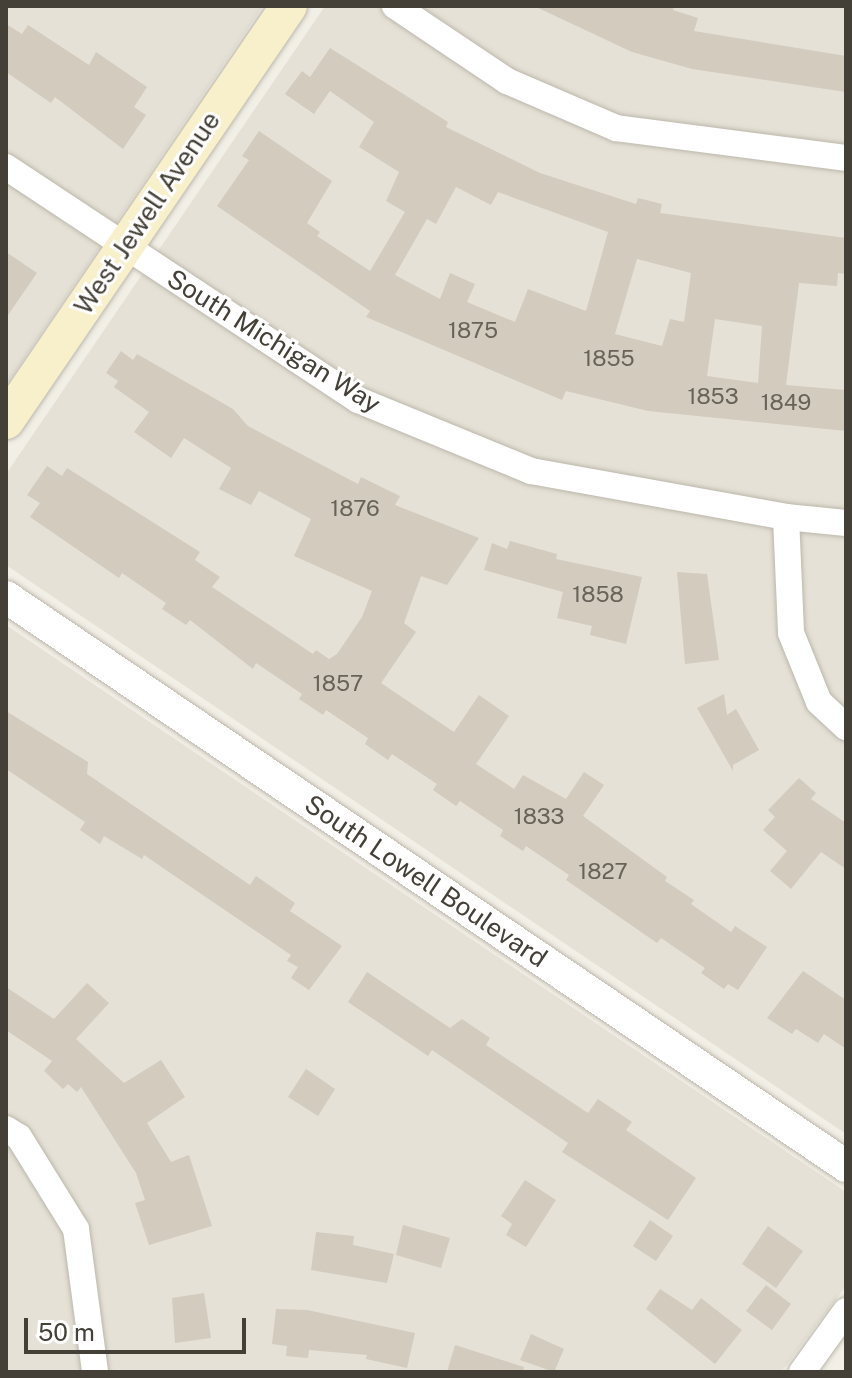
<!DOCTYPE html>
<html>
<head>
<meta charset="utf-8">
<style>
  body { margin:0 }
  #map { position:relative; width:852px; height:1378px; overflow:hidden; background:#f2efe7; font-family:"Public Sans",sans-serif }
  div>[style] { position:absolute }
  .residential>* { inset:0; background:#e5e1d6 }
  .building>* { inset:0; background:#d2cbbe }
  .roads { filter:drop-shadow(0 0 2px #bcb7ab) drop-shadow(0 0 2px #bcb7ab) }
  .minor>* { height:26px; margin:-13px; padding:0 13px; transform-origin:13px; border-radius:13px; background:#fff }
  .tertiary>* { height:32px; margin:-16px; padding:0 16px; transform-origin:16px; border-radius:16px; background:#fff }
  .secondary>* { height:36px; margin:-18px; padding:0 18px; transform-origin:18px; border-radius:18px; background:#f8f0cb }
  span { translate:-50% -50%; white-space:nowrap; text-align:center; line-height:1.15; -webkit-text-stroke:6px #fff; paint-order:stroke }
  .number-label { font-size:22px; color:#686359 }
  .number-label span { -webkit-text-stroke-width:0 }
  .street-label { font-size:26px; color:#444037 }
  .frame { position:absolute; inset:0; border:8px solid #444037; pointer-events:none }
  .scale { position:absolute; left:24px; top:1318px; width:222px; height:36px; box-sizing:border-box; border:4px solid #444037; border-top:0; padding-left:10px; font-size:24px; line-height:28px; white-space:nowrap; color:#444037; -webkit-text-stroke:6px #fff; paint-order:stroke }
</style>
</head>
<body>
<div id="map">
  <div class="residential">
    <i style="clip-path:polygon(6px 6px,263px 6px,6px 385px)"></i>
    <i style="clip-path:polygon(325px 6px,846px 6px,846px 1134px,6px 565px,6px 474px)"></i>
    <i style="clip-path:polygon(6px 625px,846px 1192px,846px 1286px,781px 1372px,6px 1372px)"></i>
  </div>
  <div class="building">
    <i style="clip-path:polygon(534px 6px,674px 6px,673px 10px,698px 18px,694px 31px,846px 56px,846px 92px,692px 69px,632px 52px)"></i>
    <i style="clip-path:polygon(6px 24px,22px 34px,28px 25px,89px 65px,96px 52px,147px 87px,134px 107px,146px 115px,123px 149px,55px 97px,51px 103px,6px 72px)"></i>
    <i style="clip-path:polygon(evenodd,330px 48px,448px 122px,446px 127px,540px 173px,636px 204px,638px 198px,662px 204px,660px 213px,846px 238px,846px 274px,838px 273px,837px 286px,799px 283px,786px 385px,846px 390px,846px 431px,648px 411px,566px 391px,562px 400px,366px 317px,370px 311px,217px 206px,249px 160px,242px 156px,259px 131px,332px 181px,307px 223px,320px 232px,317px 236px,370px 271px,405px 212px,386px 201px,399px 172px,359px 147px,374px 122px,330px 91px,314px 114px,285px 94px,302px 71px,310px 77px,330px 48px,456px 187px,491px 205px,498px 192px,608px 232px,586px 311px,528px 289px,515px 322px,467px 302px,475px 284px,450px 273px,440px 299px,395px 275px,427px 219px,436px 224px,456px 187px,330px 48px,637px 259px,691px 273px,684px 322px,670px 319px,662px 346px,615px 334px,637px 259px,330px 48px,715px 319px,762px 326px,758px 383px,707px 376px,715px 319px)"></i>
    <i style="clip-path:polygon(6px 252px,37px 273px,6px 318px)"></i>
    <i style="clip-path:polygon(121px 351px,133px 360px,137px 354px,233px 409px,248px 426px,358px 484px,361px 477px,400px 496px,395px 505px,479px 538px,447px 585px,421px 576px,404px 623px,416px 632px,381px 683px,454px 732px,479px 695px,509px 716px,476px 764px,514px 789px,523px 775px,566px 799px,584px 772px,604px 785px,583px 816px,667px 877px,665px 881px,694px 900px,691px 904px,731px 932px,735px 926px,767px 947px,738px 990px,728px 984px,724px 989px,701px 973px,705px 968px,661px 938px,657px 943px,566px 880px,569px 875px,526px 846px,523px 851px,500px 836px,503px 830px,460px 801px,456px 806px,433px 790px,437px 784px,392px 754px,388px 760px,365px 744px,368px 738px,326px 710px,323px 715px,299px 699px,302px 694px,256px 663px,253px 669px,190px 620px,186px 625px,162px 609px,166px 603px,122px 573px,119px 578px,30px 517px,40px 503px,27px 495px,47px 466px,62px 476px,67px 468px,200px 552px,195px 560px,220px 577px,212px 587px,313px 654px,316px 650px,329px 659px,337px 654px,362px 617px,372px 591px,294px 556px,311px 519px,259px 491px,251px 505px,219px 489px,231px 468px,184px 438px,171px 458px,134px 432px,149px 412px,114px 387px,118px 381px,106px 373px)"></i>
    <i style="clip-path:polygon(510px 541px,557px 554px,556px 559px,642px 577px,626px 644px,590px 635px,592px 626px,557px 618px,563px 592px,484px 570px,492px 543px,507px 549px)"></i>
    <i style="clip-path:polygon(677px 572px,707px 574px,719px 660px,685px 664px)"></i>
    <i style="clip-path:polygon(724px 694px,727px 715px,736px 709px,759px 750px,733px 765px,733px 771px,697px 708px)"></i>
    <i style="clip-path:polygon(6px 711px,88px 762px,87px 774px,250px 885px,256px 876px,295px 903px,290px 911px,342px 946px,309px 990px,291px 978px,298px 967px,287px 961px,291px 955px,144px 855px,142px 859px,104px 836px,100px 844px,80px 830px,85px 822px,6px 769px)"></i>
    <i style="clip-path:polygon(799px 778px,816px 793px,811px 799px,846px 823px,846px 869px,821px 852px,791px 889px,770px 871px,787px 851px,763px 830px,775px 817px,768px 810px)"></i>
    <i style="clip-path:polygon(803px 971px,846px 1000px,846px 1049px,824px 1034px,818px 1043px,796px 1029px,792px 1034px,767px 1018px)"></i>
    <i style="clip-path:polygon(367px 972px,450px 1028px,462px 1019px,490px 1038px,486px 1045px,588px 1113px,598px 1099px,632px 1122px,626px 1130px,696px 1178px,668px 1220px,562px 1152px,568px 1143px,432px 1050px,428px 1056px,348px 1002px)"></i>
    <i style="clip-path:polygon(87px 983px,109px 1003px,76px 1039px,124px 1083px,161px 1060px,185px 1097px,147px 1123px,171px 1162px,189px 1155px,212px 1226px,149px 1245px,135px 1203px,145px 1200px,136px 1173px,81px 1087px,77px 1092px,68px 1084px,63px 1089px,44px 1071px,52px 1061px,6px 1030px,6px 987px,54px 1019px)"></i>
    <i style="clip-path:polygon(306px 1069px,335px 1089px,318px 1116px,288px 1097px)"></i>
    <i style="clip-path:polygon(525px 1180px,556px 1200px,526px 1247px,506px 1235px,512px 1224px,501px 1216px)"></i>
    <i style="clip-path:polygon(650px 1220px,673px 1236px,656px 1261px,633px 1246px)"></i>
    <i style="clip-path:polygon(403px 1225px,450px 1238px,441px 1268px,396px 1255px)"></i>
    <i style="clip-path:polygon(768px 1226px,803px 1251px,776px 1288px,742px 1264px)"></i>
    <i style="clip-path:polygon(316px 1232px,354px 1236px,353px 1245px,394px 1254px,387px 1283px,311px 1270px)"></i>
    <i style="clip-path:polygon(766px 1285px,791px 1304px,772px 1330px,746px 1311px)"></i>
    <i style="clip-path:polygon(660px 1289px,692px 1310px,701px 1298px,742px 1330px,715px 1364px,646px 1309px)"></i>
    <i style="clip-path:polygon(204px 1293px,211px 1338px,175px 1343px,172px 1298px)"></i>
    <i style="clip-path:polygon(276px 1309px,307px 1310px,415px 1333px,407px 1368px,366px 1359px,367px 1355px,309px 1350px,308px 1358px,286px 1356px,287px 1346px,272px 1344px)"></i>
    <i style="clip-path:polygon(531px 1334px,564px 1349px,554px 1372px,520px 1360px)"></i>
    <i style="clip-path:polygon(455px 1345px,524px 1367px,523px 1372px,447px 1372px)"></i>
  </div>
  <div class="roads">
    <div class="minor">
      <i style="left:395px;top:6px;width:135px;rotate:33.8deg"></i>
      <i style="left:507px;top:81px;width:119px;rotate:23.3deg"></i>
      <i style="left:616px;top:128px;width:232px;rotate:7.4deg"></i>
      <i style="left:6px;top:167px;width:422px;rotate:33.5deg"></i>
      <i style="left:358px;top:400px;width:187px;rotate:22.3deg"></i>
      <i style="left:531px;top:471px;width:259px;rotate:10.2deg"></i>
      <i style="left:786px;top:517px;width:60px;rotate:5.7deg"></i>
      <i style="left:786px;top:517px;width:116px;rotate:87.5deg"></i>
      <i style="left:791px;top:633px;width:74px;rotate:67.9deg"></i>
      <i style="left:819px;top:702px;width:37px;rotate:43deg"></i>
      <i style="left:6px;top:1129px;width:15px;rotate:32deg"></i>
      <i style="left:19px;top:1137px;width:108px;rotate:58.2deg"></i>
      <i style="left:76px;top:1229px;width:144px;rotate:82.4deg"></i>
      <i style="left:802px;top:1372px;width:75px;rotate:-54.2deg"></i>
    </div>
    <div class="tertiary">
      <i style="left:6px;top:597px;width:1015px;rotate:34.11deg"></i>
    </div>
    <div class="secondary">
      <i style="left:6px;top:421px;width:502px;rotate:-55.71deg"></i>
    </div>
  </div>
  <div class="number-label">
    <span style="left:473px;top:331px">1875</span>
    <span style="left:609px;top:359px">1855</span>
    <span style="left:713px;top:397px">1853</span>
    <span style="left:786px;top:403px">1849</span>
    <span style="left:355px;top:509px">1876</span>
    <span style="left:598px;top:595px">1858</span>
    <span style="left:338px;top:684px">1857</span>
    <span style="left:539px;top:817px">1833</span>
    <span style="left:603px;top:872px">1827</span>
  </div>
  <div class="street-label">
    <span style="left:147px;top:213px;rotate:-56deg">West Jewell Avenue</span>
    <span style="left:274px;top:341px;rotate:32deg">South Michigan Way</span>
    <span style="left:426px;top:881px;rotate:34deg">South Lowell Boulevard</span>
  </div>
  <div class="frame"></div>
  <div class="scale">50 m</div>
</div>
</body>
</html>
